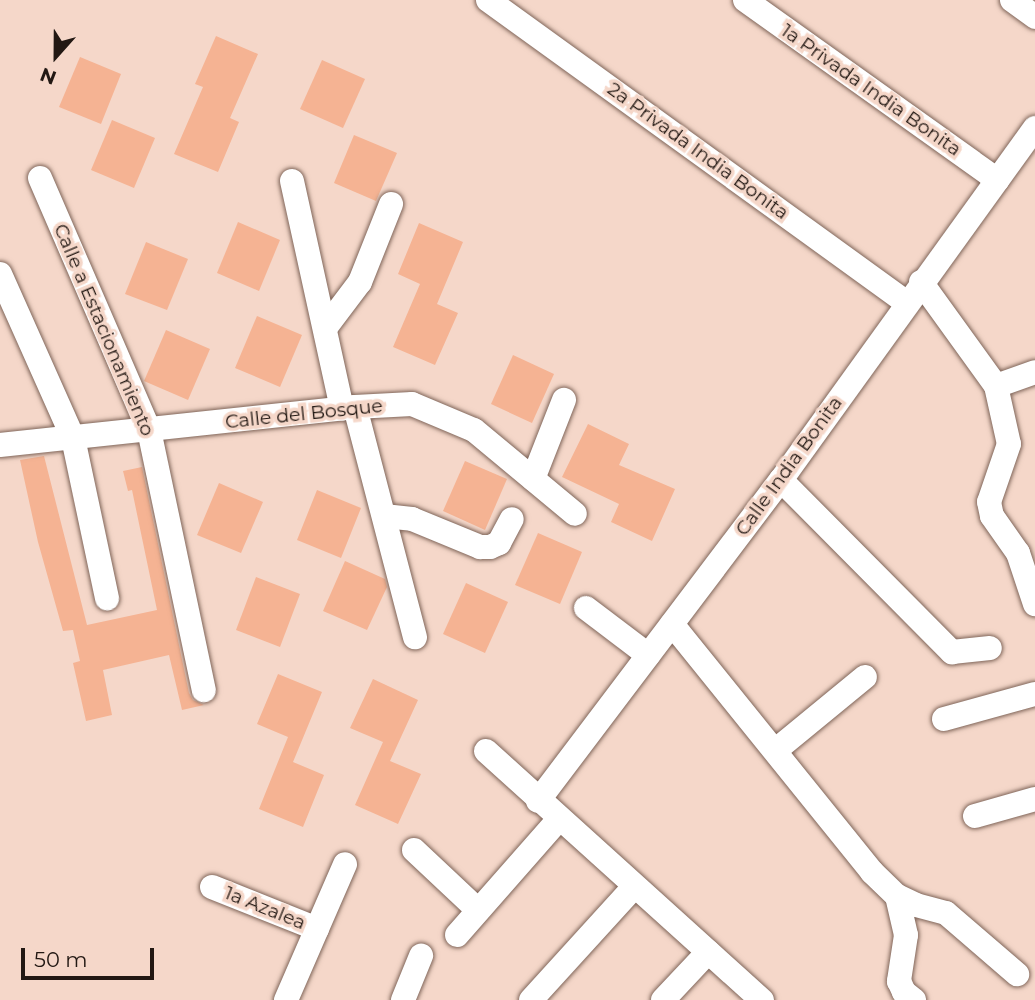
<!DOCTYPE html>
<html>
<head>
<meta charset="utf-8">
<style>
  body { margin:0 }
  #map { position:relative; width:1035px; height:1000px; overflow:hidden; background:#f5d7c9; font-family:Montserrat,sans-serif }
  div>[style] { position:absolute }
  .building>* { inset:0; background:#f5b393 }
  .roads { filter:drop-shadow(0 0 2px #7f6559) drop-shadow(0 0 2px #7f6559) }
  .minor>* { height:24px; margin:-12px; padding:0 12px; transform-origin:12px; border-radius:12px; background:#fff }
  span { translate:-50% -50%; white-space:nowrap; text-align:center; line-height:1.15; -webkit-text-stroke:7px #f5d7c9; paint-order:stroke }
  .street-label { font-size:19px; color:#221813 }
  .north { position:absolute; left:21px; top:21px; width:70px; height:70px; -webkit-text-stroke:5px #f5d7c9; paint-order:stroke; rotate:201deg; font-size:19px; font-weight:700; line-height:28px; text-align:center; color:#221813 }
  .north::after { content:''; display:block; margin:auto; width:24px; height:32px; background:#221813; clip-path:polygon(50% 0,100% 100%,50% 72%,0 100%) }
  .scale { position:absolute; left:21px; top:948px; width:133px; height:32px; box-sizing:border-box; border:4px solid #221813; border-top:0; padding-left:9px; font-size:21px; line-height:24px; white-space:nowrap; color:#221813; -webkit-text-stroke:5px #f5d7c9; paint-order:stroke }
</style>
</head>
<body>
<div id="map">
  <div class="building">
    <i style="clip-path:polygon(216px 36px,258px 54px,230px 118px,239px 122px,218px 172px,174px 154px,203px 87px,195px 84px)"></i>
    <i style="clip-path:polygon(80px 57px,121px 74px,101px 124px,59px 107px)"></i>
    <i style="clip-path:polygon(322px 60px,365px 79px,343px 128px,300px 109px)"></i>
    <i style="clip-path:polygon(112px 120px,155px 138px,134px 188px,91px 170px)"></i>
    <i style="clip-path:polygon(354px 135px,397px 153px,376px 201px,334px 183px)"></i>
    <i style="clip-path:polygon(238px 222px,280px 240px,259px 291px,217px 273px)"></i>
    <i style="clip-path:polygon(419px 223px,463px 242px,437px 304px,458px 313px,435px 365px,393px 347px,420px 284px,398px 274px)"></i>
    <i style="clip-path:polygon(146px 242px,188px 259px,167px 310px,125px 294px)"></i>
    <i style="clip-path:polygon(257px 316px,302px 335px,280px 387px,235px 368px)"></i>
    <i style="clip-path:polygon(166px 330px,210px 349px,188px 400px,144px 381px)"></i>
    <i style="clip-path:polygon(513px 355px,554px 374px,532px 423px,491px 404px)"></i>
    <i style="clip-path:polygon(588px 424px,629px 444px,619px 465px,675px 489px,652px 541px,611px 522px,619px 504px,562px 477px)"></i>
    <i style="clip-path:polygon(44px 456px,87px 625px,157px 610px,132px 490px,128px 491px,123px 471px,142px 467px,189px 693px,193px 700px,204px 705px,182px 710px,169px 655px,103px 670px,112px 715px,86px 721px,73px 663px,80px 661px,73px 630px,63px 631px,38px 542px,20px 460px)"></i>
    <i style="clip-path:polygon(465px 461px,507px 479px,485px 530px,443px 511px)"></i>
    <i style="clip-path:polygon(219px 483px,263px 502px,241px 553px,197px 535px)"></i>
    <i style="clip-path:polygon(317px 490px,361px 508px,341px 558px,297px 540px)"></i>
    <i style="clip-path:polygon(538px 533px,582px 552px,560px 604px,515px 585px)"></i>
    <i style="clip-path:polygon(345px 561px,385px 579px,387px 587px,367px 630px,323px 611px)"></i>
    <i style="clip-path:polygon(256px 577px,300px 594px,280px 647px,236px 630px)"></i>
    <i style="clip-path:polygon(466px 583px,508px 602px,485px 653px,443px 634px)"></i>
    <i style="clip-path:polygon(278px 674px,322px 692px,293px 762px,324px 775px,303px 827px,259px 809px,288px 737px,257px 724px)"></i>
    <i style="clip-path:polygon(373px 679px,418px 700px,390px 761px,421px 774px,398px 824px,355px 805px,383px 742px,350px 728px)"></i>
  </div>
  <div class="roads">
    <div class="minor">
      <i style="left:488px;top:0;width:517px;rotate:35.87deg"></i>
      <i style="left:745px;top:0;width:310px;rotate:35.5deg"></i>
      <i style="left:1012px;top:0;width:29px;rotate:36deg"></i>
      <i style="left:40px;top:178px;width:275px;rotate:66.6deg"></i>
      <i style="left:149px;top:430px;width:266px;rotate:78.1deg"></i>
      <i style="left:292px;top:181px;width:233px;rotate:77.6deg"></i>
      <i style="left:0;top:274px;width:180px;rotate:66deg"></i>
      <i style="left:73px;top:438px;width:164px;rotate:78deg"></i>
      <i style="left:921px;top:282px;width:128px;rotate:54.2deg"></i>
      <i style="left:996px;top:386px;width:59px;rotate:77.4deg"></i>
      <i style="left:1009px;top:444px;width:61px;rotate:109deg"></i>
      <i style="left:989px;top:502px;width:14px;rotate:78deg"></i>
      <i style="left:992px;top:516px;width:45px;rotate:54.9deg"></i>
      <i style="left:1018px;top:553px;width:54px;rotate:71.6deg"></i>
      <i style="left:326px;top:327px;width:56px;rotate:-52.9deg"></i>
      <i style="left:360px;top:282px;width:84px;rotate:-68.3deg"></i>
      <i style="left:996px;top:386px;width:41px;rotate:-19.7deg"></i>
      <i style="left:355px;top:407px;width:238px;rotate:75.4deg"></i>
      <i style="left:0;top:445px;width:357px;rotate:-6.1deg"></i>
      <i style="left:355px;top:407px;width:57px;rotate:-3deg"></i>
      <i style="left:412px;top:404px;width:67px;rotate:22.8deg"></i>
      <i style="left:474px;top:430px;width:131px;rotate:39.7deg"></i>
      <i style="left:533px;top:479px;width:85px;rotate:-68.6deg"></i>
      <i style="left:781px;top:480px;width:243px;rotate:45.2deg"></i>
      <i style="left:952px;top:652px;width:38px;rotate:-6deg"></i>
      <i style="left:384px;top:516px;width:28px;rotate:6deg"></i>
      <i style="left:412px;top:519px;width:74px;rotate:22.4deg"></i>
      <i style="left:480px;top:547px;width:10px"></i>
      <i style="left:490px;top:547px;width:10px;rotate:-24deg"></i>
      <i style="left:499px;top:543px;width:27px;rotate:-62deg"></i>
      <i style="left:586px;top:608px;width:78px;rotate:37.2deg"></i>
      <i style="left:672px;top:624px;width:319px;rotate:51.1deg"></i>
      <i style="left:872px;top:872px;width:35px;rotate:44deg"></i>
      <i style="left:897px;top:896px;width:21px;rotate:25deg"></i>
      <i style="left:916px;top:905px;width:31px;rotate:15deg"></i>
      <i style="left:946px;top:913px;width:94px;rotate:40.7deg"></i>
      <i style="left:944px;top:719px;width:94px;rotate:-15.4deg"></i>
      <i style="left:776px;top:750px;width:115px;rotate:-39.4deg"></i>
      <i style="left:486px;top:751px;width:372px;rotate:42.1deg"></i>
      <i style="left:538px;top:801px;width:403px;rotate:-52.9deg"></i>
      <i style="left:781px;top:480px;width:434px;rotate:-54.2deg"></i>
      <i style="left:975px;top:816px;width:62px;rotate:-15.8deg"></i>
      <i style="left:414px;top:850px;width:88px;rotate:43.2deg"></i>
      <i style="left:212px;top:887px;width:113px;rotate:21.8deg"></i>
      <i style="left:897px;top:896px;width:40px;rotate:77deg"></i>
      <i style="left:906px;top:935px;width:47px;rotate:98.7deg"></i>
      <i style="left:899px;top:981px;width:12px;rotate:66deg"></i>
      <i style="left:904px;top:992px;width:13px;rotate:39deg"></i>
      <i style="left:457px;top:935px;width:154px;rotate:-48.7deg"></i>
      <i style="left:286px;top:1000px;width:148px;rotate:-66.5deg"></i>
      <i style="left:403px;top:1000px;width:48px;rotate:-67.8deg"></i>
      <i style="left:531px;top:1000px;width:153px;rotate:-47.7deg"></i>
      <i style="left:663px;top:1000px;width:66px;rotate:-46.8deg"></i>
    </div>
  </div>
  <div class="street-label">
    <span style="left:871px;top:90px;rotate:35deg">1a Privada India Bonita</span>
    <span style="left:698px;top:151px;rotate:36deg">2a Privada India Bonita</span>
    <span style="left:104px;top:330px;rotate:67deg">Calle a Estacionamiento</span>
    <span style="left:304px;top:414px;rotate:-6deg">Calle del Bosque</span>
    <span style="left:789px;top:466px;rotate:-54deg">Calle India Bonita</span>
    <span style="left:265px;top:908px;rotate:22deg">1a Azalea</span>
  </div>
  <div class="north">N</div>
  <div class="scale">50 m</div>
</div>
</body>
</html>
